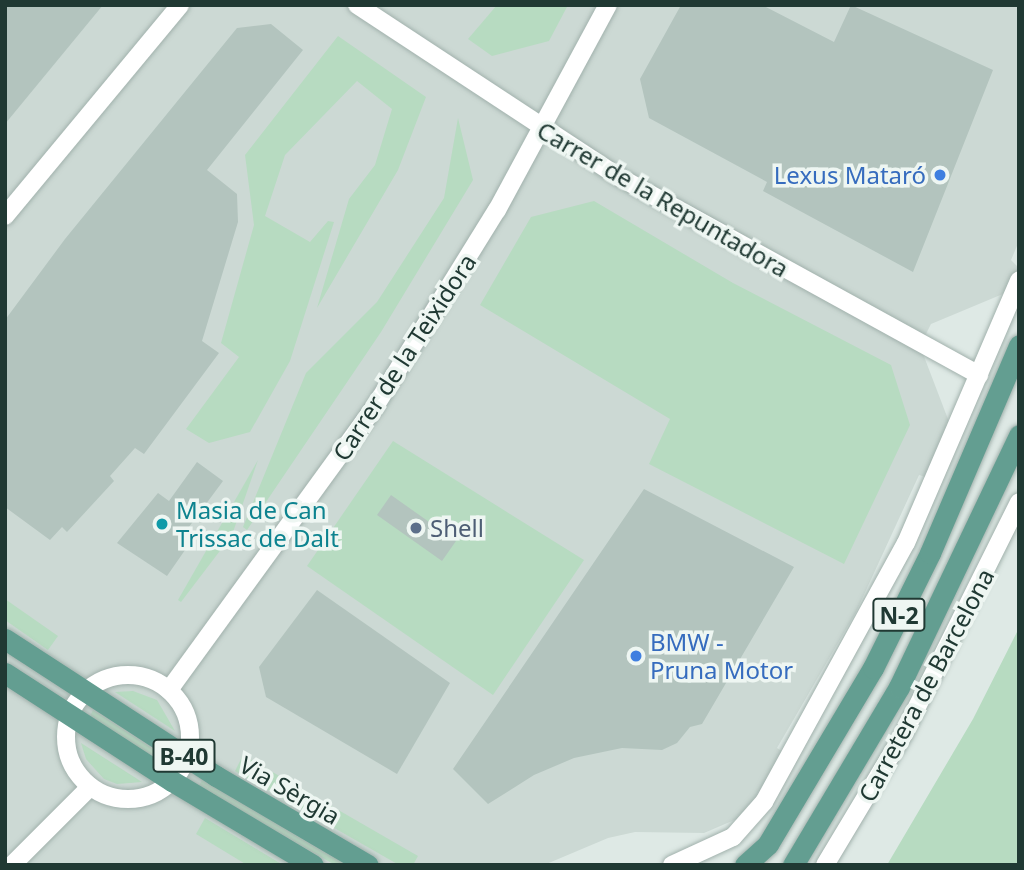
<!DOCTYPE html>
<html>
<head>
<meta charset="utf-8">
<style>
  body { margin:0 }
  #map { position:relative; width:1024px; height:870px; overflow:hidden; background:#dee9e5; font-family:"Noto Sans",sans-serif }
  div>[style] { position:absolute }
  .built>* { inset:0; background:#ccd9d4 }
  .green>* { inset:0; background:#b7dbc1 }
  .building>* { inset:0; background:#b3c4be }
  .roads { filter:drop-shadow(0 0 2px #a1b1ac) drop-shadow(0 0 2px #a1b1ac) }
  .street>* { height:18px; margin:-9px; padding:0 9px; transform-origin:9px; border-radius:9px; background:#fff }
  .street>.ring { margin:-9px; padding:0; box-sizing:content-box; background:none; border:18px solid #fff; border-radius:50% }
  .primary>* { height:21px; margin:-10.5px; padding:0 10.5px; transform-origin:10.5px; border-radius:10.5px; background:#639e91 }
  .dots>* { width:19px; height:19px; translate:-50% -50%; box-sizing:border-box; border:4px solid #eef6f2; border-radius:50% }
  span { translate:-50% -50%; white-space:nowrap; text-align:center; line-height:1.15; -webkit-text-stroke:7px #eef6f2; paint-order:stroke }
  .shield-label span { padding:2px 5px; background:#eef6f2; border:2px solid; border-radius:5px; -webkit-text-stroke-width:0 }
  .shield-label { font-size:23px; color:#203933; font-weight:700 }
  .shop-label { font-size:24px; color:#366cbe }
  .right { translate:-100% -50%; text-align:right }
  .left { translate:0 -50%; text-align:left }
  .street-label { font-size:24px; color:#203933 }
  .culture-label { font-size:24px; color:#0d838f }
  .service-label { font-size:24px; color:#4e5e75 }
  .frame { position:absolute; inset:0; border:7px solid #203933; pointer-events:none }
</style>
</head>
<body>
<div id="map">
  <div class="built">
    <i style="clip-path:polygon(5px 5px,1019px 5px,1019px 241px,1011px 260px,1019px 268px,1010px 291px,931px 324px,920px 346px,951px 427px,929px 478px,919px 475px,856px 612px,777px 748px,786px 754px,746px 815px,704px 833px,635px 832px,608px 838px,544px 865px,5px 865px)"></i>
  </div>
  <div class="green">
    <i style="clip-path:polygon(497px 5px,568px 5px,549px 41px,492px 56px,468px 39px)"></i>
    <i style="clip-path:polygon(338px 36px,426px 97px,398px 170px,317px 308px,349px 199px,375px 165px,392px 109px,357px 81px,285px 155px,265px 216px,310px 242px,328px 221px,334px 222px,290px 361px,250px 432px,209px 443px,186px 429px,239px 357px,221px 343px,254px 225px,245px 155px)"></i>
    <i style="clip-path:polygon(458px 118px,473px 180px,381px 332px,247px 530px,243px 527px,306px 373px,377px 302px,444px 198px)"></i>
    <i style="clip-path:polygon(594px 201px,733px 283px,891px 365px,910px 425px,844px 564px,649px 464px,670px 419px,480px 305px,531px 217px)"></i>
    <i style="clip-path:polygon(393px 441px,584px 560px,493px 695px,307px 566px)"></i>
    <i style="clip-path:polygon(258px 460px,232px 535px,181px 602px,178px 600px)"></i>
    <i style="clip-path:polygon(5px 599px,58px 636px,48px 650px,5px 620px)"></i>
    <i style="clip-path:polygon(1019px 628px,1019px 865px,887px 865px,973px 719px)"></i>
    <i style="clip-path:polygon(133px 691px,157px 700px,175px 731px,115px 692px)"></i>
    <i style="clip-path:polygon(93px 710px,167px 758px,168px 762px,164px 764px,90px 716px)"></i>
    <i style="clip-path:polygon(81px 743px,142px 782px,117px 784px,104px 779px,86px 759px)"></i>
    <i style="clip-path:polygon(243px 755px,418px 856px,413px 865px,399px 865px,235px 771px)"></i>
    <i style="clip-path:polygon(202px 780px,315px 847px,347px 865px,335px 865px,199px 786px)"></i>
    <i style="clip-path:polygon(205px 818px,283px 865px,247px 865px,196px 834px)"></i>
  </div>
  <div class="building">
    <i style="clip-path:polygon(5px 5px,103px 5px,5px 124px)"></i>
    <i style="clip-path:polygon(681px 5px,762px 5px,834px 42px,851px 5px,993px 70px,913px 272px,763px 191px,767px 182px,649px 118px,640px 79px)"></i>
    <i style="clip-path:polygon(271px 24px,303px 50px,207px 170px,237px 194px,238px 222px,202px 341px,219px 353px,144px 454px,135px 448px,110px 476px,114px 481px,67px 532px,62px 527px,50px 540px,5px 507px,5px 320px,65px 239px,237px 28px)"></i>
    <i style="clip-path:polygon(197px 462px,223px 481px,183px 535px,192px 540px,167px 576px,117px 543px,158px 493px,169px 501px)"></i>
    <i style="clip-path:polygon(644px 489px,794px 567px,702px 724px,690px 727px,677px 743px,662px 750px,622px 748px,574px 758px,534px 775px,488px 804px,453px 769px)"></i>
    <i style="clip-path:polygon(391px 495px,456px 541px,442px 561px,377px 515px)"></i>
    <i style="clip-path:polygon(317px 590px,450px 683px,397px 774px,266px 697px,259px 667px)"></i>
  </div>
  <div class="roads">
    <div class="street">
      <i style="left:357px;top:5px;width:313px;rotate:33.3deg"></i>
      <i style="left:619px;top:177px;width:411px;rotate:28.8deg"></i>
      <i style="left:5px;top:216px;width:274px;rotate:-50.3deg"></i>
      <i class="ring" style="left:66px;top:675px;width:106px;height:106px"></i>
      <i style="left:169px;top:690px;width:349px;rotate:-54deg"></i>
      <i style="left:374px;top:408px;width:233px;rotate:-58.2deg"></i>
      <i style="left:497px;top:210px;width:233px;rotate:-61.6deg"></i>
      <i style="left:12px;top:865px;width:110px;rotate:-45deg"></i>
      <i style="left:672px;top:865px;width:67px;rotate:-24.7deg"></i>
      <i style="left:733px;top:837px;width:47px;rotate:-48.5deg"></i>
      <i style="left:764px;top:802px;width:295px;rotate:-61.3deg"></i>
      <i style="left:906px;top:543px;width:286px;rotate:-66.7deg"></i>
      <i style="left:825px;top:865px;width:152px;rotate:-59deg"></i>
      <i style="left:903px;top:735px;width:260px;rotate:-63.5deg"></i>
    </div>
    <div class="primary">
      <i style="left:5px;top:639px;width:252px;rotate:33deg"></i>
      <i style="left:216px;top:776px;width:176px;rotate:30.4deg"></i>
      <i style="left:5px;top:673px;width:199px;rotate:32.9deg"></i>
      <i style="left:172px;top:781px;width:164px;rotate:30.8deg"></i>
      <i style="left:745px;top:865px;width:31px;rotate:-42deg"></i>
      <i style="left:768px;top:844px;width:205px;rotate:-59.2deg"></i>
      <i style="left:873px;top:668px;width:128px;rotate:-63.6deg"></i>
      <i style="left:930px;top:553px;width:226px;rotate:-66.8deg"></i>
      <i style="left:793px;top:865px;width:207px;rotate:-59.2deg"></i>
      <i style="left:899px;top:687px;width:279px;rotate:-64.5deg"></i>
    </div>
  </div>
  <div class="dots">
    <i style="left:940px;top:175px;background:#3f7fe0"></i>
    <i style="left:162px;top:524px;background:#0f9aa8"></i>
    <i style="left:416px;top:528px;background:#5c6f8a"></i>
    <i style="left:636px;top:656px;background:#3f7fe0"></i>
  </div>
  <div class="shield-label">
    <span style="left:899px;top:615px">N-2</span>
    <span style="left:184px;top:756px">B-40</span>
  </div>
  <div class="shop-label">
    <span class="right" style="left:926px;top:175px">Lexus Mataró</span>
    <span class="left" style="left:650px;top:656px">BMW -<br>Pruna Motor</span>
  </div>
  <div class="street-label">
    <span style="left:663px;top:199px;rotate:30deg">Carrer de la Repuntadora</span>
    <span style="left:404px;top:357px;rotate:-57deg">Carrer de la Teixidora</span>
    <span style="left:926px;top:685px;rotate:-62deg">Carretera de Barcelona</span>
    <span style="left:290px;top:790px;rotate:30deg">Via Sèrgia</span>
  </div>
  <div class="culture-label">
    <span class="left" style="left:176px;top:524px">Masia de Can<br>Trissac de Dalt</span>
  </div>
  <div class="service-label">
    <span class="left" style="left:430px;top:528px">Shell</span>
  </div>
  <div class="frame"></div>
</div>
</body>
</html>
